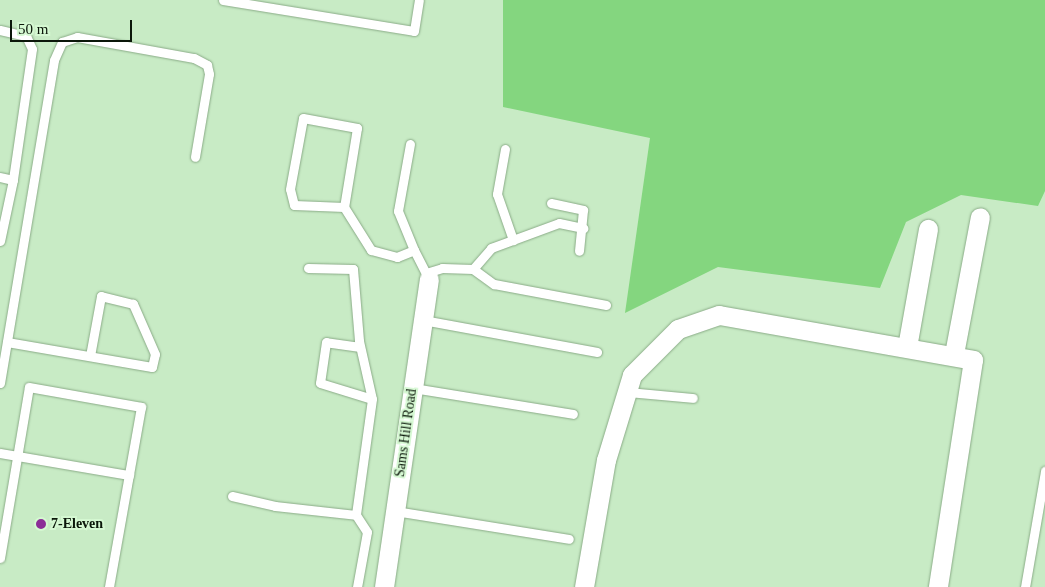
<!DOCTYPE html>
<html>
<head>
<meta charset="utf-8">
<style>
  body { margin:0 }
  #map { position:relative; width:1045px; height:587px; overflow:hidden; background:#c8ebc5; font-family:Georgia,serif }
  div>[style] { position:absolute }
  .green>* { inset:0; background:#84d67f }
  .roads { filter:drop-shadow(0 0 1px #8aab87) drop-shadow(0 0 1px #8aab87) }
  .service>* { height:9px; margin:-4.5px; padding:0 4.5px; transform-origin:4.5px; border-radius:4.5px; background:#fff }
  .minor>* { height:19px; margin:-9.5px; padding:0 9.5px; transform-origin:9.5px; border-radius:9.5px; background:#fff }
  .dots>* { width:14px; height:14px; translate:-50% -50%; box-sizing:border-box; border:2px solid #d5f8d2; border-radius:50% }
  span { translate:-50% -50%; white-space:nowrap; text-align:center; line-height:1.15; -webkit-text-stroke:4px #d5f8d2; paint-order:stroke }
  .street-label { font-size:14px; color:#0b170a }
  .poi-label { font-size:14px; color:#0b170a; font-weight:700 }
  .left { translate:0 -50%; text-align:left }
  .scale { position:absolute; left:10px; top:20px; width:122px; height:22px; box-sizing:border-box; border:2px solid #0b170a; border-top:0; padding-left:6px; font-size:15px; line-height:18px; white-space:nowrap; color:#0b170a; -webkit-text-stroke:4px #d5f8d2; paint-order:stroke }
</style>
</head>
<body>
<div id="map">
  <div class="green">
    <i style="clip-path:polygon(503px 0,1045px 0,1045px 191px,1038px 206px,961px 195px,906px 222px,880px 288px,718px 267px,625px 313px,650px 138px,503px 107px)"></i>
  </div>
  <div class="roads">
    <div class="service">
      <i style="left:223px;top:0;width:193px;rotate:9.2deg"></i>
      <i style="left:414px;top:31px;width:31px;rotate:-81deg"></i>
      <i style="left:0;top:30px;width:27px;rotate:13deg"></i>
      <i style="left:26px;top:36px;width:14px;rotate:65deg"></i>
      <i style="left:32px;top:49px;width:132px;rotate:98.3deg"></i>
      <i style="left:13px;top:180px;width:13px;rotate:-167deg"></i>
      <i style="left:410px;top:144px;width:68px;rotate:100.2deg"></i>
      <i style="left:398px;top:211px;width:42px;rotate:67.7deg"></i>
      <i style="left:505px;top:149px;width:46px;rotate:100.1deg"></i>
      <i style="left:497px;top:194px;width:49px;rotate:70.8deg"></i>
      <i style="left:551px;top:203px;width:33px;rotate:12deg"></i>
      <i style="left:583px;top:210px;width:41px;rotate:95.6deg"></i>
      <i style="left:344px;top:207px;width:50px;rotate:-177.7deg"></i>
      <i style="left:294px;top:205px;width:16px;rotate:-104deg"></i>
      <i style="left:290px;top:189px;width:72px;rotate:-79.6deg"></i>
      <i style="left:303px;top:118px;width:55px;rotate:10.5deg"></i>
      <i style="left:357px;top:128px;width:80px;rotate:99.3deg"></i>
      <i style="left:344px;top:207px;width:51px;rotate:57.9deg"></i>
      <i style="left:371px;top:250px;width:27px;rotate:15deg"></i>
      <i style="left:397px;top:257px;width:18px;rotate:-22deg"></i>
      <i style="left:414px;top:250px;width:33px;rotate:63deg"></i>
      <i style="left:0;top:241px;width:62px;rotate:-78deg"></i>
      <i style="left:308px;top:268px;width:45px;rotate:1.3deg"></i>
      <i style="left:353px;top:269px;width:72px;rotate:85.2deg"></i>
      <i style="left:359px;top:341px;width:59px;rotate:77.4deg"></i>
      <i style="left:372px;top:399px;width:117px;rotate:97.9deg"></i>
      <i style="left:356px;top:515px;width:20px;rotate:57deg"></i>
      <i style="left:367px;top:532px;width:56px;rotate:100.3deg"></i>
      <i style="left:473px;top:269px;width:28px;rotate:-49deg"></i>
      <i style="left:491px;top:248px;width:72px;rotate:-20.2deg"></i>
      <i style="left:559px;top:223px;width:25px;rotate:12deg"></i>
      <i style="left:426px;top:273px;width:17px;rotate:-17deg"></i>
      <i style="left:442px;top:268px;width:31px;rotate:2deg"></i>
      <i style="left:473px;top:269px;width:26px;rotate:36deg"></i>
      <i style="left:494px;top:284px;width:114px;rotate:10.6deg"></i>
      <i style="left:423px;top:320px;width:177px;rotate:10.4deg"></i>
      <i style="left:7px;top:342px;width:147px;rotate:9.8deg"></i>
      <i style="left:152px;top:367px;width:13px;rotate:-77deg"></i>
      <i style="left:155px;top:354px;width:55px;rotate:-113.7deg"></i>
      <i style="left:133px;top:304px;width:33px;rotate:-166deg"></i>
      <i style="left:101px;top:296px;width:61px;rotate:100.4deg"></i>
      <i style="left:360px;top:347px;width:34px;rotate:-172deg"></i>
      <i style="left:326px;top:342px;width:41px;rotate:98.3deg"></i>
      <i style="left:320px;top:383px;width:54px;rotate:17.1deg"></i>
      <i style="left:0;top:383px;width:327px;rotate:-80.5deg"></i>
      <i style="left:54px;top:60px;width:20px;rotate:-66deg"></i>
      <i style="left:62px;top:42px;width:16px;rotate:-18deg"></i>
      <i style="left:77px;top:37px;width:119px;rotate:10.2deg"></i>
      <i style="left:194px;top:58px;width:15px;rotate:28deg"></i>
      <i style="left:207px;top:65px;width:9px;rotate:77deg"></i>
      <i style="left:209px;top:74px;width:84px;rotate:99.6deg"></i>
      <i style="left:413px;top:388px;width:162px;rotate:9.2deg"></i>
      <i style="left:627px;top:392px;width:66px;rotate:5.2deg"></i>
      <i style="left:0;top:453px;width:131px;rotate:9.7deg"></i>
      <i style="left:232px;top:496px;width:44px;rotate:13.1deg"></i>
      <i style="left:275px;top:506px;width:81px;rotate:6.3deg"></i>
      <i style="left:395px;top:511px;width:176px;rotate:9.1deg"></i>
      <i style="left:0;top:558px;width:173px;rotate:-80.4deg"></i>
      <i style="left:29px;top:387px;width:114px;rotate:10.1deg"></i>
      <i style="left:141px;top:407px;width:183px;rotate:100.1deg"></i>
      <i style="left:1025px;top:587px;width:118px;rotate:-80.2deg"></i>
    </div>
    <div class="minor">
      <i style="left:907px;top:347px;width:120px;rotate:-79.9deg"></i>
      <i style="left:954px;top:354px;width:139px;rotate:-79.3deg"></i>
      <i style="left:384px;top:587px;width:311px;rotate:-81.7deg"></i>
      <i style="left:584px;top:587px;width:129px;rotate:-80.2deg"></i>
      <i style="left:606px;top:460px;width:89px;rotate:-73deg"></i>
      <i style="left:632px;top:375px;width:65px;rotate:-45deg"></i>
      <i style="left:678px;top:329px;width:43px;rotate:-18.9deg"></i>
      <i style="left:719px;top:315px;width:258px;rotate:10deg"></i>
      <i style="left:973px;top:360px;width:230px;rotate:98.8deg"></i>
    </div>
  </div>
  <div class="dots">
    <i style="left:41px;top:524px;background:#8b2d97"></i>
  </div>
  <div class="street-label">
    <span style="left:406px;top:433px;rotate:-82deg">Sams Hill Road</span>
  </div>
  <div class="poi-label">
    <span class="left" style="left:51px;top:524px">7-Eleven</span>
  </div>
  <div class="scale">50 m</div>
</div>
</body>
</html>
